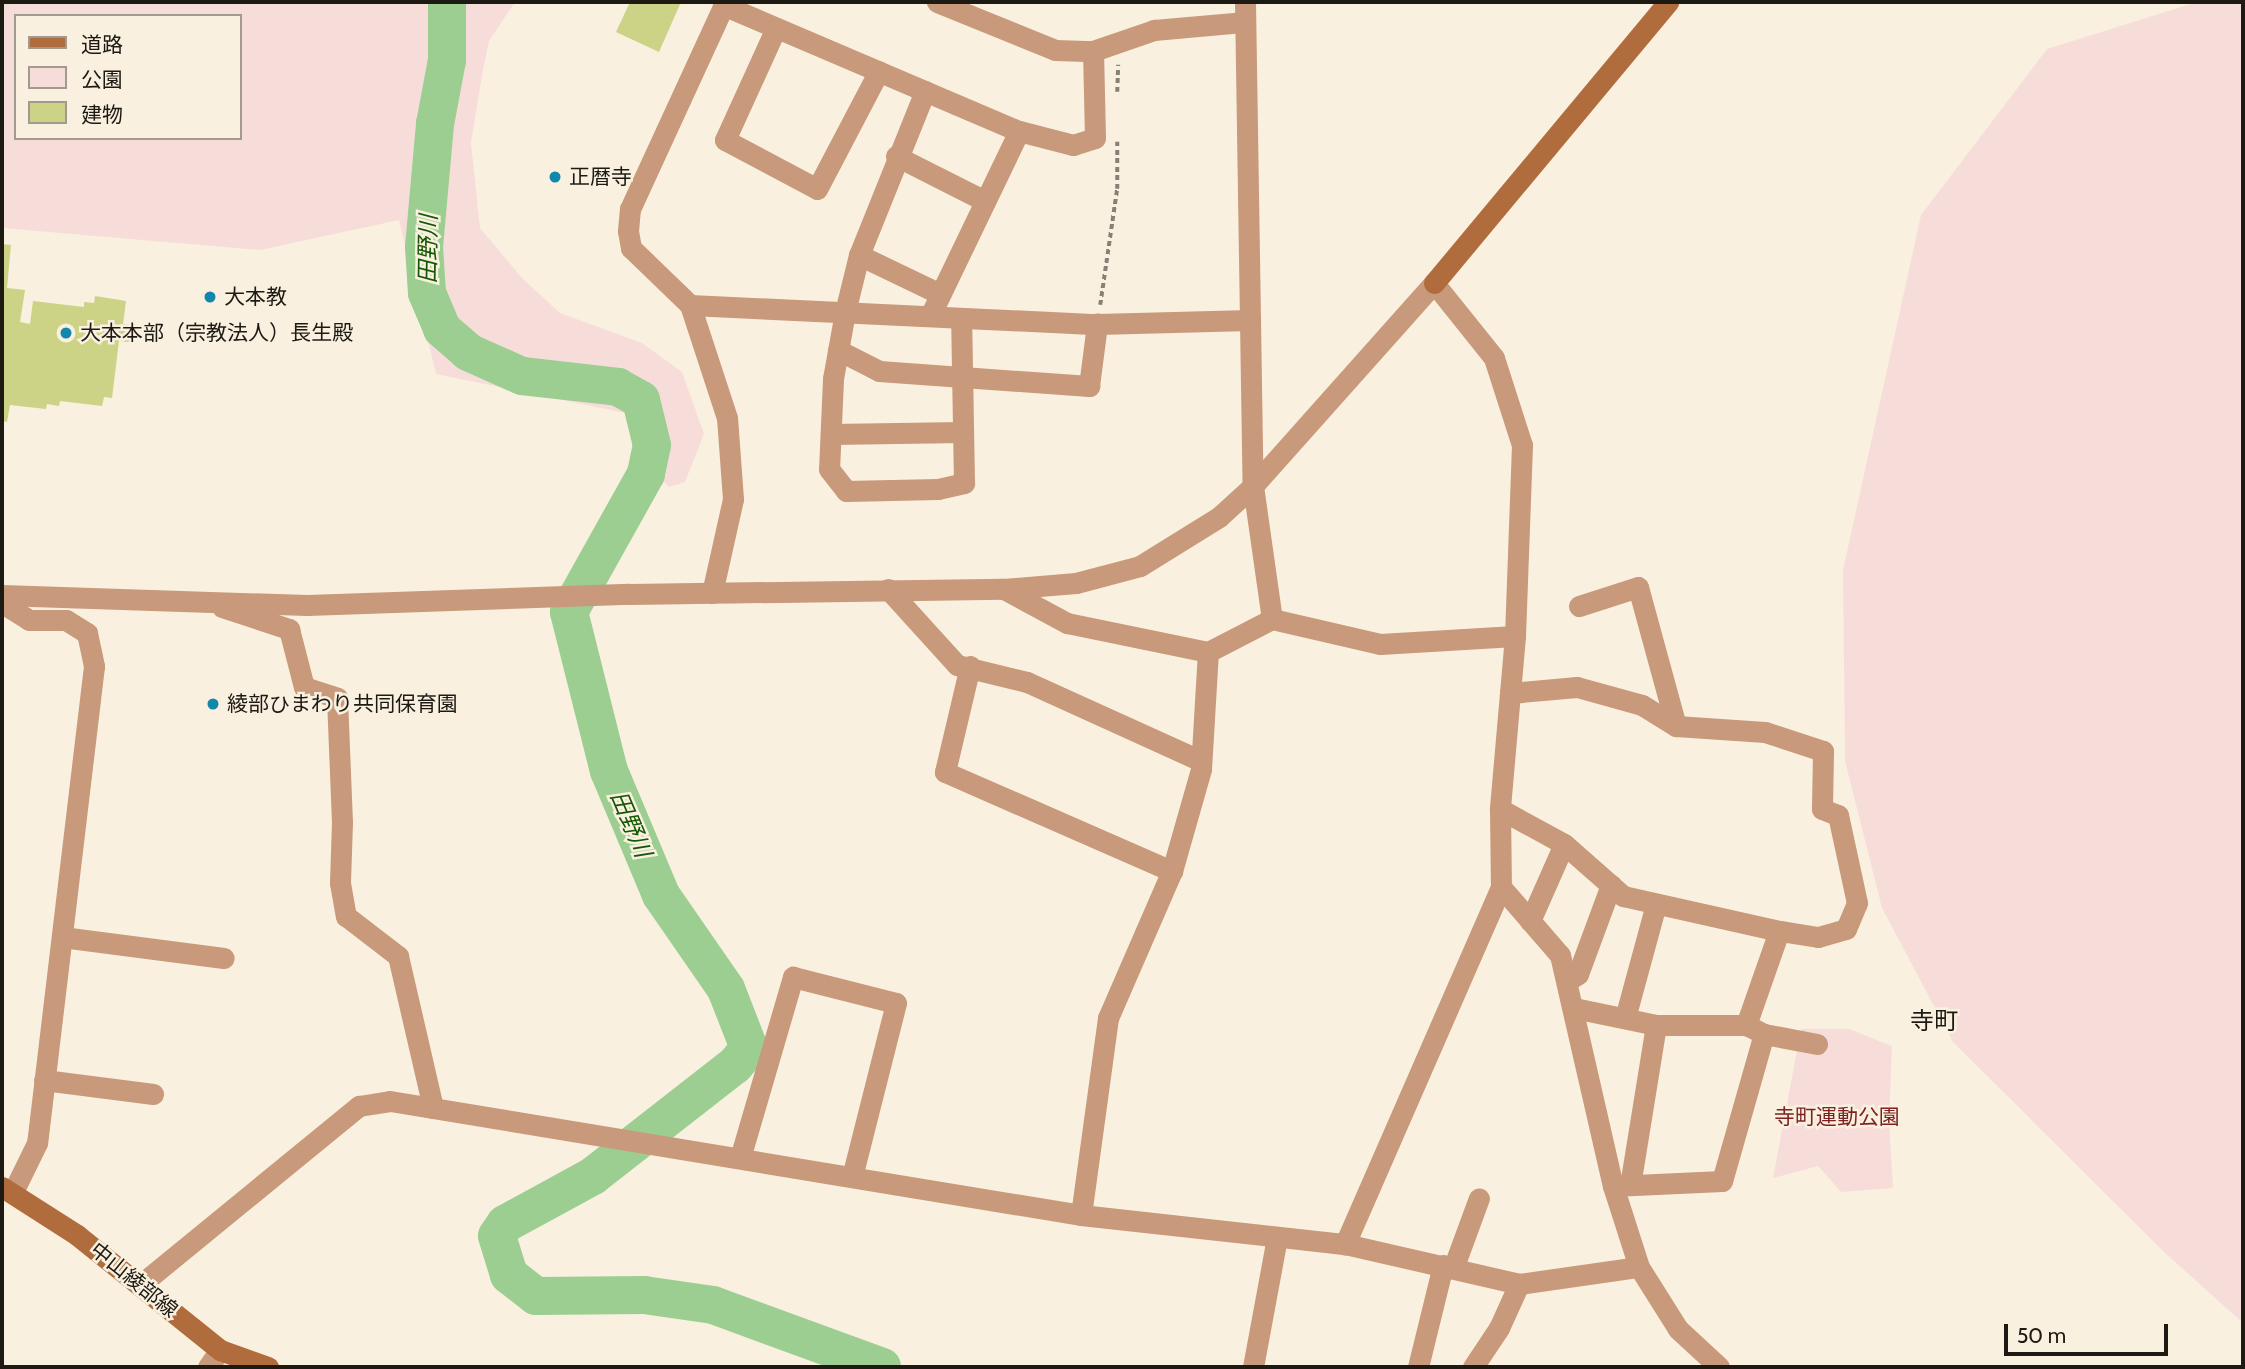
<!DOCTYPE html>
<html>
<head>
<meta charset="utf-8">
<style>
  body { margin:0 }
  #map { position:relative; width:2245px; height:1369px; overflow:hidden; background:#f9f0df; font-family:Cabin,"Noto Sans JP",sans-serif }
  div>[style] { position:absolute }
  .green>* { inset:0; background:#f7ddda }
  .river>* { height:38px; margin:-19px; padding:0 19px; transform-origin:19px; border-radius:19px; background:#9cce92 }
  .building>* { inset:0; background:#ccd286 }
  .path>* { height:3.5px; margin-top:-1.75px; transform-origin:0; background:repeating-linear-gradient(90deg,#868075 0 5px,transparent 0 8.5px) }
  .street>* { height:21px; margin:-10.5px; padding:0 10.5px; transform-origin:10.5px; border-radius:10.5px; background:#c8997a }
  .secondary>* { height:21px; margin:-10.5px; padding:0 10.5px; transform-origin:10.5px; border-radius:10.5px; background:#b06c3c }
  .dots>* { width:19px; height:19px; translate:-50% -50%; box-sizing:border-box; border:4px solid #f9f0df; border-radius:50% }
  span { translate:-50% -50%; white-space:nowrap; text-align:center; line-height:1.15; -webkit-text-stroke:5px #f9f0df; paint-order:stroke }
  .poi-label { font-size:21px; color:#1d1a14 }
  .left { translate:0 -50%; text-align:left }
  .park-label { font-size:21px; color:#7e2120 }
  .street-label { font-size:21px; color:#1d1a14 }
  .water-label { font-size:23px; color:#155702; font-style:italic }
  .quarter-label { font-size:24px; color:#1d1a14 }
  .frame { position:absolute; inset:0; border:4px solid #1d1a14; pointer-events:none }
  .legend { position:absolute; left:14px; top:14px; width:228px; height:126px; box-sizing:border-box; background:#f9f0df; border:2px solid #a19a8e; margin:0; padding:9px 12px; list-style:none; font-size:21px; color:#1d1a14 }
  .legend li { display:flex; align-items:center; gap:14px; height:35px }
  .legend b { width:35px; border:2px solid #a19a8e }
  .scale { position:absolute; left:2004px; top:1324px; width:164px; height:32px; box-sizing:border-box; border:4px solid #1d1a14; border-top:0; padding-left:9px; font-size:21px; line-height:24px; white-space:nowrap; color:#1d1a14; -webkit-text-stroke:5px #f9f0df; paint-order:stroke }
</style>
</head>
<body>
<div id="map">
  <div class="green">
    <i style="clip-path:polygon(evenodd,2px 2px,515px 2px,489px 41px,482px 75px,471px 143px,480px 228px,523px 279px,560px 313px,642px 343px,682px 372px,704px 434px,685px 482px,669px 487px,657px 475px,662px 427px,625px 413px,436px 374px,399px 220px,260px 250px,2px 228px,2px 2px,16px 16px,240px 16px,240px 138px,16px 138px,16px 16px)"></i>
    <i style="clip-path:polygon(2197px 2px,2243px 2px,2243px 1323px,2164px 1252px,1953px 1042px,1882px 908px,1845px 761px,1843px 570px,1921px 215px,2047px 49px)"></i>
    <i style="clip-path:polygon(1801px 1029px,1849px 1029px,1892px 1046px,1889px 1121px,1893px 1188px,1841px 1192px,1818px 1166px,1773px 1178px)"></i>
  </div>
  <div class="river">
    <i style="left:447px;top:2px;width:58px;rotate:90deg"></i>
    <i style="left:447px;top:60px;width:65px;rotate:100.6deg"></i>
    <i style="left:435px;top:124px;width:123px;rotate:95.1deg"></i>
    <i style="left:424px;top:247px;width:46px;rotate:86.3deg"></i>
    <i style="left:427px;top:293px;width:39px;rotate:67deg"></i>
    <i style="left:442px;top:329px;width:35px;rotate:41deg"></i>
    <i style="left:468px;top:352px;width:59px;rotate:24deg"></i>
    <i style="left:522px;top:376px;width:97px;rotate:6.5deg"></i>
    <i style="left:618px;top:387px;width:26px;rotate:29deg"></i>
    <i style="left:641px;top:400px;width:46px;rotate:76.3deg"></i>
    <i style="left:652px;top:445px;width:30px;rotate:102deg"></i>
    <i style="left:646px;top:474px;width:158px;rotate:119.2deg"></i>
    <i style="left:569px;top:612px;width:164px;rotate:75.9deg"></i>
    <i style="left:609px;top:771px;width:134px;rotate:67.2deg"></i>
    <i style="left:661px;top:895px;width:114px;rotate:55.3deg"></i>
    <i style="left:726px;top:989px;width:63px;rotate:68.7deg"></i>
    <i style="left:749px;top:1048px;width:22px;rotate:129deg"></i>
    <i style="left:735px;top:1065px;width:180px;rotate:142deg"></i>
    <i style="left:593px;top:1176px;width:100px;rotate:151.4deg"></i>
    <i style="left:505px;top:1224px;width:14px;rotate:124deg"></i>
    <i style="left:497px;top:1236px;width:41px;rotate:72.9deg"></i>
    <i style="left:509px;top:1275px;width:34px;rotate:38deg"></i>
    <i style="left:536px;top:1296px;width:108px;rotate:-0.5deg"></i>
    <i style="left:644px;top:1295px;width:70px;rotate:8.2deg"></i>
    <i style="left:713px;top:1305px;width:180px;rotate:20.1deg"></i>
  </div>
  <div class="building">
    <i style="clip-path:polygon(630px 2px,681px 2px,659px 52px,616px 32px)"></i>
    <i style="clip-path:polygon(2px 244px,11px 245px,7px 288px,25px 290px,20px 322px,30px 324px,33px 301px,84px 307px,84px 302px,94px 303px,95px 296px,126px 301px,123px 324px,131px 325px,129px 342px,119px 341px,112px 398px,104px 397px,102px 406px,60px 401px,59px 406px,47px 404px,46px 409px,10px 405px,7px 422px,2px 421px)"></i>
  </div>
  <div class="path">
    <i style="left:1117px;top:92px;width:27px;rotate:-88deg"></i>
    <i style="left:1100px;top:305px;width:117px;rotate:-81.7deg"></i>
    <i style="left:1117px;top:189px;width:47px;rotate:-90deg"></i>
  </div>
  <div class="street">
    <i style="left:937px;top:2px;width:127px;rotate:22.1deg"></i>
    <i style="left:1055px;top:50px;width:38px;rotate:2deg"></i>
    <i style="left:1093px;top:51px;width:65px;rotate:-19deg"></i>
    <i style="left:1154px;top:30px;width:89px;rotate:-5.1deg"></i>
    <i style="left:1245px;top:2px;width:484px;rotate:89.1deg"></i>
    <i style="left:1253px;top:486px;width:134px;rotate:81.9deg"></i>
    <i style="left:723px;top:5px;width:322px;rotate:23.1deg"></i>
    <i style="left:1019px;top:131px;width:56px;rotate:14.5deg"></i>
    <i style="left:1073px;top:145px;width:23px;rotate:-18deg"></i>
    <i style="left:1095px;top:138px;width:87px;rotate:-91.3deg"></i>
    <i style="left:776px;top:28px;width:123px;rotate:114.5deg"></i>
    <i style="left:725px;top:140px;width:104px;rotate:28deg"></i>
    <i style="left:817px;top:189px;width:133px;rotate:-62.3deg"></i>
    <i style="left:925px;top:91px;width:177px;rotate:111.9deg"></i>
    <i style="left:859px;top:255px;width:59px;rotate:103.8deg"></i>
    <i style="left:845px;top:312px;width:68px;rotate:100.2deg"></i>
    <i style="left:833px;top:379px;width:90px;rotate:92.5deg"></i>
    <i style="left:829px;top:469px;width:28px;rotate:52deg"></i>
    <i style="left:846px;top:491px;width:92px;rotate:-1.2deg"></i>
    <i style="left:938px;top:489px;width:27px;rotate:-13deg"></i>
    <i style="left:964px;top:483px;width:165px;rotate:-91deg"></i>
    <i style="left:896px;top:156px;width:100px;rotate:26.8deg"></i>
    <i style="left:859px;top:255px;width:90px;rotate:25.7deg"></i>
    <i style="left:690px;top:305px;width:407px;rotate:2.7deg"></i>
    <i style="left:1097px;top:324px;width:153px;rotate:-1.5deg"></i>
    <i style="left:930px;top:316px;width:205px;rotate:-64.3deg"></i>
    <i style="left:838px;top:350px;width:46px;rotate:27.1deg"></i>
    <i style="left:879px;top:371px;width:211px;rotate:4.1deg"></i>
    <i style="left:1089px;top:386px;width:63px;rotate:-82.6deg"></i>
    <i style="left:831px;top:434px;width:132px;rotate:-0.9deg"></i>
    <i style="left:888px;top:589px;width:103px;rotate:47.8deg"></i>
    <i style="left:957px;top:665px;width:72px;rotate:13.7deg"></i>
    <i style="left:1027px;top:682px;width:191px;rotate:24.4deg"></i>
    <i style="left:1004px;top:589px;width:72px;rotate:28.4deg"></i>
    <i style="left:1067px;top:623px;width:144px;rotate:11.6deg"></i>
    <i style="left:1208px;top:652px;width:72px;rotate:-27.3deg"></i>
    <i style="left:1272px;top:619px;width:111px;rotate:13deg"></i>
    <i style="left:1380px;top:644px;width:135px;rotate:-3.4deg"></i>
    <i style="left:712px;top:593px;width:96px;rotate:-77.4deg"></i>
    <i style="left:733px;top:499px;width:81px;rotate:-94.2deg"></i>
    <i style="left:727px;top:418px;width:119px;rotate:-108.1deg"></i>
    <i style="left:690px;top:305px;width:82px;rotate:-136deg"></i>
    <i style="left:631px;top:248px;width:17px;rotate:-100deg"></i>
    <i style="left:628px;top:231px;width:22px;rotate:-85deg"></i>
    <i style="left:630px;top:209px;width:228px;rotate:-65.3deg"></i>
    <i style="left:2px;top:595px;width:305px;rotate:1.9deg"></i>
    <i style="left:307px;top:605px;width:322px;rotate:-2deg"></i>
    <i style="left:629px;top:594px;width:375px;rotate:-0.8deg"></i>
    <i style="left:1004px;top:589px;width:72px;rotate:-4.8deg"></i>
    <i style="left:1076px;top:583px;width:66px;rotate:-14.9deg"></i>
    <i style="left:1140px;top:566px;width:93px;rotate:-31.8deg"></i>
    <i style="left:1219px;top:517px;width:46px;rotate:-42.4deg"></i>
    <i style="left:1253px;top:486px;width:272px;rotate:-48.3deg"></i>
    <i style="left:1434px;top:283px;width:96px;rotate:51.3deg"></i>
    <i style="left:1494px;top:358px;width:91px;rotate:72.2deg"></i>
    <i style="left:1522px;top:445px;width:191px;rotate:92.1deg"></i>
    <i style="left:1515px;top:636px;width:174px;rotate:95deg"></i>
    <i style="left:1500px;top:809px;width:78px;rotate:89.3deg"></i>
    <i style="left:1501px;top:887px;width:390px;rotate:113.6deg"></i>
    <i style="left:2px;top:603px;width:32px;rotate:32deg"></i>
    <i style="left:29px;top:620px;width:37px"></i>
    <i style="left:66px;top:620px;width:25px;rotate:32deg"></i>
    <i style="left:87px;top:633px;width:34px;rotate:78deg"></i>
    <i style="left:94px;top:666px;width:480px;rotate:96.8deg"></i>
    <i style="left:37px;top:1143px;width:55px;rotate:116.1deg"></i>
    <i style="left:222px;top:607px;width:71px;rotate:18.2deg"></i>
    <i style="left:289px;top:629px;width:60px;rotate:75.5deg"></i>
    <i style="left:304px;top:687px;width:35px;rotate:18deg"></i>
    <i style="left:337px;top:698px;width:124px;rotate:87.7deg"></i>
    <i style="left:342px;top:822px;width:61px;rotate:91.9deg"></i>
    <i style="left:340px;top:883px;width:34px;rotate:80deg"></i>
    <i style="left:346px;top:916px;width:66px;rotate:37.6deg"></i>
    <i style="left:398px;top:956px;width:156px;rotate:77deg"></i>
    <i style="left:970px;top:666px;width:109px;rotate:103.3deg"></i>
    <i style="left:945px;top:772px;width:248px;rotate:23.6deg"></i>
    <i style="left:1510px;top:693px;width:67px;rotate:-5.1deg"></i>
    <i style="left:1577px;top:687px;width:67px;rotate:15.5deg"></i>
    <i style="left:1642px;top:705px;width:40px;rotate:32deg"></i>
    <i style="left:1676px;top:726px;width:144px;rotate:-105.3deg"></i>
    <i style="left:1638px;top:587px;width:62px;rotate:162.1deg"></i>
    <i style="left:1676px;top:726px;width:89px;rotate:3.9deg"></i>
    <i style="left:1765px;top:732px;width:61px;rotate:18.1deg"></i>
    <i style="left:1823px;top:751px;width:58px;rotate:91deg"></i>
    <i style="left:1822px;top:809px;width:17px;rotate:21deg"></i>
    <i style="left:1838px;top:815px;width:90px;rotate:77.8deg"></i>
    <i style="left:1857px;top:903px;width:28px;rotate:113deg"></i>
    <i style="left:1846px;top:929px;width:29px;rotate:164deg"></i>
    <i style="left:1818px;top:937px;width:39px;rotate:-171deg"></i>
    <i style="left:1500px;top:809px;width:73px;rotate:28.7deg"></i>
    <i style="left:1564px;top:844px;width:79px;rotate:41.4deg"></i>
    <i style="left:1623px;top:896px;width:160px;rotate:12.6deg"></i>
    <i style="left:1779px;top:931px;width:100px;rotate:109.3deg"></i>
    <i style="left:1501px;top:887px;width:90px;rotate:49.1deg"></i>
    <i style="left:1560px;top:955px;width:237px;rotate:77.1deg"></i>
    <i style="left:1613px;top:1186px;width:85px;rotate:72.2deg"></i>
    <i style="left:1639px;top:1267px;width:73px;rotate:57.8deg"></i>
    <i style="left:1678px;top:1329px;width:56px;rotate:42.8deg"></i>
    <i style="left:1530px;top:921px;width:84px;rotate:-66.2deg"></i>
    <i style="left:62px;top:937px;width:163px;rotate:7.4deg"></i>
    <i style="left:1567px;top:981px;width:13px;rotate:-32deg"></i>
    <i style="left:1578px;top:974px;width:95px;rotate:-69.7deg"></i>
    <i style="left:1574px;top:1008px;width:84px;rotate:11.7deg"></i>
    <i style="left:1656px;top:1025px;width:162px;rotate:99.2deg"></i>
    <i style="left:1625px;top:1018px;width:118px;rotate:-74.8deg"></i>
    <i style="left:1764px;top:1034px;width:54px;rotate:10.7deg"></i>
    <i style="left:44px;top:1080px;width:110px;rotate:7.3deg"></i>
    <i style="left:740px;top:1158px;width:189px;rotate:-73.7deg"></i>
    <i style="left:793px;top:977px;width:106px;rotate:14.2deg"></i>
    <i style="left:896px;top:1003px;width:179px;rotate:104.2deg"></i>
    <i style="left:1613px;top:1186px;width:109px;rotate:-2.6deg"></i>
    <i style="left:1722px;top:1181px;width:153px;rotate:-74.1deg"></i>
    <i style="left:1764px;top:1034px;width:20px;rotate:-153deg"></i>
    <i style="left:1746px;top:1025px;width:90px;rotate:180deg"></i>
    <i style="left:1081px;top:1215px;width:199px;rotate:-82.2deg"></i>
    <i style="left:1108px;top:1018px;width:160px;rotate:-66.5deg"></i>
    <i style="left:1172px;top:871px;width:106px;rotate:-74.1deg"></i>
    <i style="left:1201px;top:769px;width:117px;rotate:-86.6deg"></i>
    <i style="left:1454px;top:1266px;width:72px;rotate:-69.8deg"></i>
    <i style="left:140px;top:1285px;width:283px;rotate:-39.3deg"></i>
    <i style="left:359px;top:1106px;width:31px;rotate:-9deg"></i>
    <i style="left:390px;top:1101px;width:700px;rotate:9.37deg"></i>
    <i style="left:1081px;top:1215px;width:266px;rotate:6.3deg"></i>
    <i style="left:1345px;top:1244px;width:179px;rotate:12.9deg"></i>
    <i style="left:1519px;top:1284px;width:121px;rotate:-8.1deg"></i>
    <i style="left:208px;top:1367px;width:21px;rotate:-55deg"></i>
    <i style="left:1253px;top:1367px;width:131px;rotate:-79.5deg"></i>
    <i style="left:1418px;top:1367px;width:105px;rotate:-76.2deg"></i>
    <i style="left:1473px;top:1367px;width:47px;rotate:-56.3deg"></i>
    <i style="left:1499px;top:1328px;width:48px;rotate:-65.6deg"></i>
  </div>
  <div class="secondary">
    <i style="left:1434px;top:283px;width:366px;rotate:-50.2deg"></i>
    <i style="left:2px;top:1187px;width:89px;rotate:32.6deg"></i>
    <i style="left:77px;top:1235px;width:184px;rotate:38.8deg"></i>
    <i style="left:220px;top:1350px;width:51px;rotate:19.5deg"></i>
  </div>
  <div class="dots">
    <i style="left:555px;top:177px;background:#1187ab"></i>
    <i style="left:210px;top:297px;background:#1187ab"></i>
    <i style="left:66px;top:333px;background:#1187ab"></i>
    <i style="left:213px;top:704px;background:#1187ab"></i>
  </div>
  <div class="poi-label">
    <span class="left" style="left:569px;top:177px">正暦寺</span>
    <span class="left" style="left:224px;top:297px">大本教</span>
    <span class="left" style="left:80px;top:333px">大本本部（宗教法人）長生殿</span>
    <span class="left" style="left:227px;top:704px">綾部ひまわり共同保育園</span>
  </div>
  <div class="park-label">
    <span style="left:1837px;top:1117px">寺町運動公園</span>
  </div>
  <div class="street-label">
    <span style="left:134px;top:1280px;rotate:39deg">中山綾部線</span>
  </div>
  <div class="water-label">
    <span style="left:428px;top:249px;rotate:-89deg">田野川</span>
    <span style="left:631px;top:824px;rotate:67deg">田野川</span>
  </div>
  <div class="quarter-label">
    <span style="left:1934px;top:1021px">寺町</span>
  </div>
  <div class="frame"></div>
  <ul class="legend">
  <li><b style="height:9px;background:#b06c3c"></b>道路</li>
  <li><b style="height:19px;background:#f7ddda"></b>公園</li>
  <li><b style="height:19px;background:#ccd286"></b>建物</li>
  </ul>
  <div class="scale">50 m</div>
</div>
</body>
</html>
